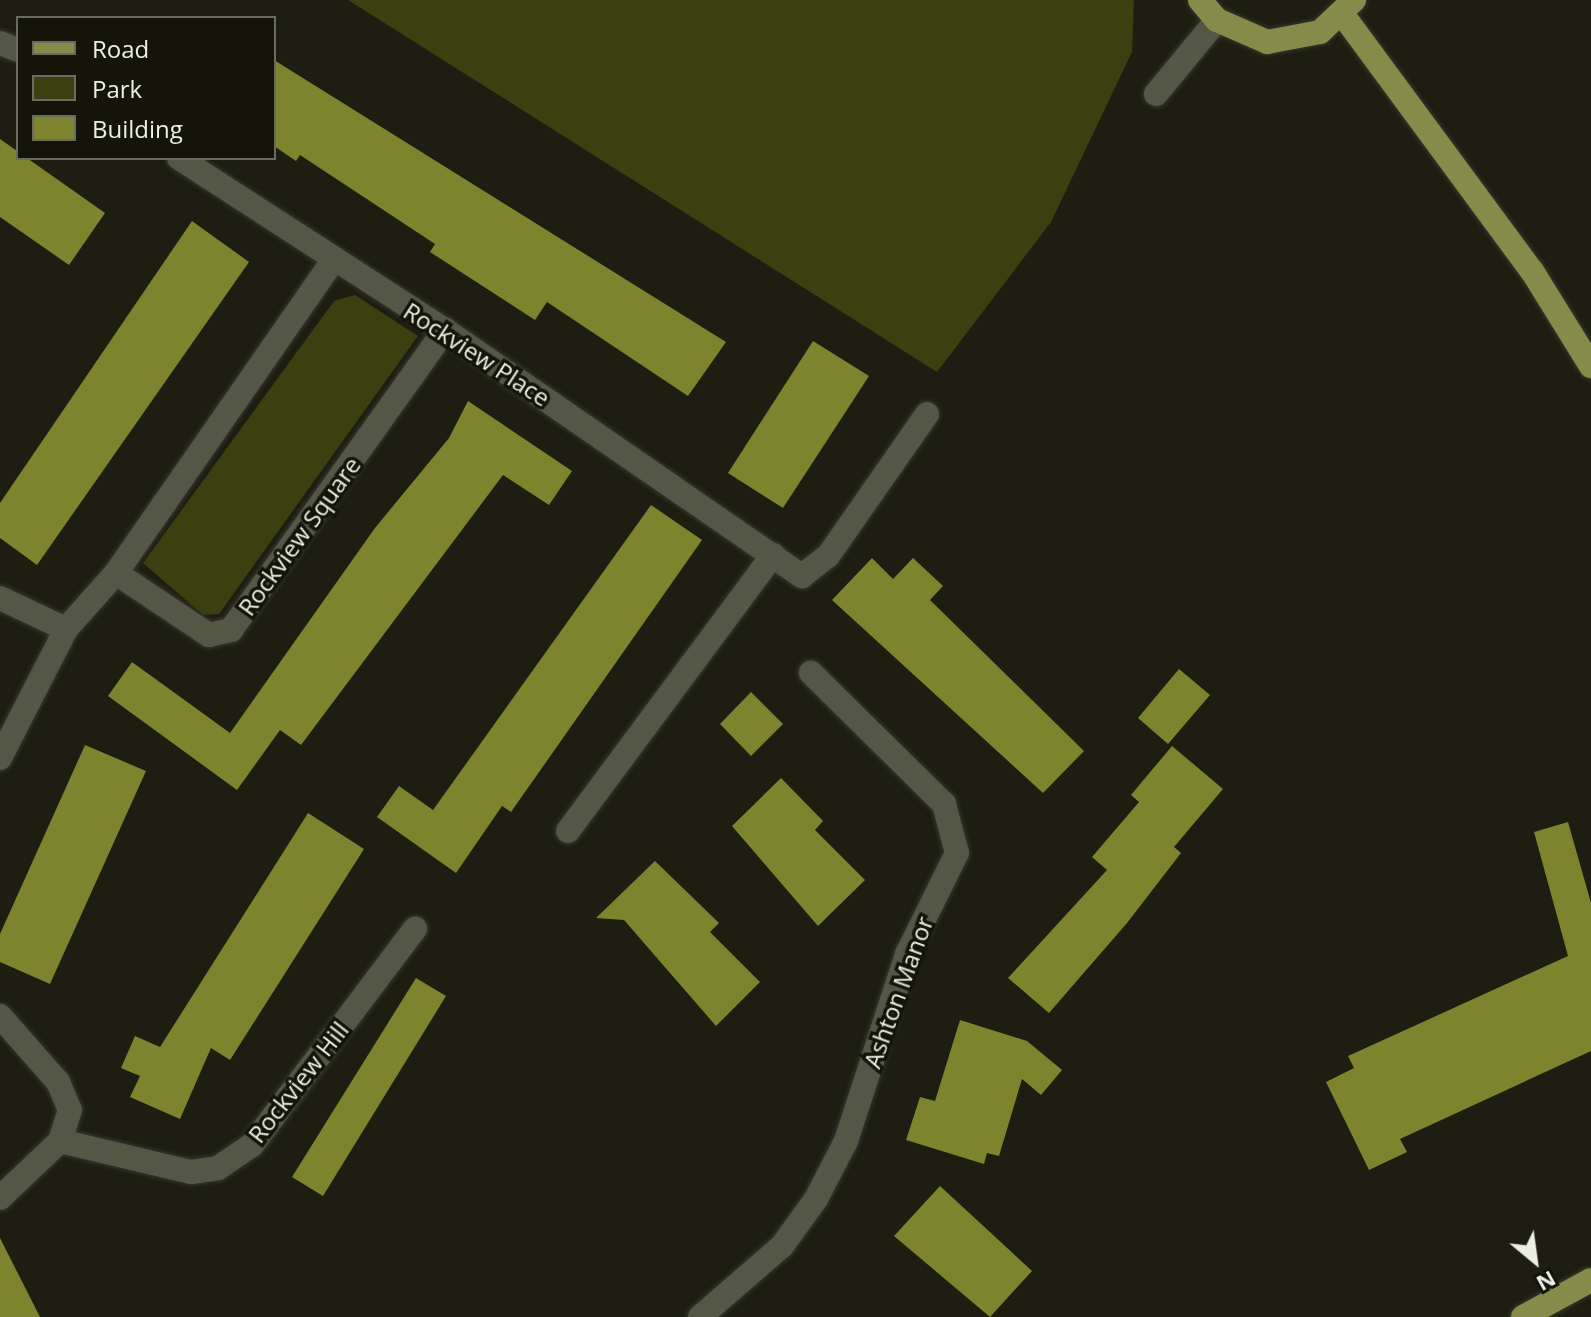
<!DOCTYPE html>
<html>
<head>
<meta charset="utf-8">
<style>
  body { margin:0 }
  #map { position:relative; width:1591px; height:1317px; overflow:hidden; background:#1d1e11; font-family:"Open Sans",sans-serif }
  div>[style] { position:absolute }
  .green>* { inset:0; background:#3c3f10 }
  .building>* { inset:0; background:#7e832d }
  .roads { filter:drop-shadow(0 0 2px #36362e) drop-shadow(0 0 2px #36362e) }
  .minor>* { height:24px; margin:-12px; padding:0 12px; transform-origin:12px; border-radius:12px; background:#545646 }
  .major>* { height:24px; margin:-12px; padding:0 12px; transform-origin:12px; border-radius:12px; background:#868b49 }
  span { translate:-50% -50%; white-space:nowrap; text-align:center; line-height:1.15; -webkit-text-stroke:7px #141508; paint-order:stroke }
  .street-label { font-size:24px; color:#ecede4 }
  .legend { position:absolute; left:16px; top:16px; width:260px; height:144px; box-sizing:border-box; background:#141508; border:2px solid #6a6b60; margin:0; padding:10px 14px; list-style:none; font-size:24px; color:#ecede4 }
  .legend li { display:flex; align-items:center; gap:16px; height:40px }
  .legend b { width:40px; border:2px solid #6a6b60 }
  .north { position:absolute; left:1495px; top:1221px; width:80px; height:80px; -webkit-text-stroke:6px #141508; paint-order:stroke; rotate:151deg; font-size:22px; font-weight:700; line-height:32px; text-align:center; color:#ecede4 }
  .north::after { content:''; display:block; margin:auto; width:28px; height:36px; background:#ecede4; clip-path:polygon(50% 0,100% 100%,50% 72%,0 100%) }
</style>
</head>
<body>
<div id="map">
  <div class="green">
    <i style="clip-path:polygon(348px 0,1134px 0,1132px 52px,1051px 222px,937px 372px)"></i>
    <i style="clip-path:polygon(355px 295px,418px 336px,219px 614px,203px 615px,143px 563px,334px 301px)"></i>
  </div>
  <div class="building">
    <i style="clip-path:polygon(274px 60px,726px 342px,688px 396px,547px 302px,535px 320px,430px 252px,435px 244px,300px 155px,296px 161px,274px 146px)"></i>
    <i style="clip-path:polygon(0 139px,105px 213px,69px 265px,0 217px)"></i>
    <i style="clip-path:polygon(192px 221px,249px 262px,37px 565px,0 538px,0 503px)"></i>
    <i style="clip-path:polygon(813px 341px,869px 376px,783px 508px,728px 473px)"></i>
    <i style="clip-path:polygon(468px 401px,572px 471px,549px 505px,503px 475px,301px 745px,280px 730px,237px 790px,108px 696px,132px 662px,230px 733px,375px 528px,449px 438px)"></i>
    <i style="clip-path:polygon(651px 505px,702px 540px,511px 812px,502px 806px,456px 873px,377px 817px,399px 786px,433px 810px)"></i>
    <i style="clip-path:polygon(872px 558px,893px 579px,913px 558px,943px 586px,930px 600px,1084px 751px,1043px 793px,832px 600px)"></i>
    <i style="clip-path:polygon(1179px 669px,1210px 695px,1168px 744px,1138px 718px)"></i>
    <i style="clip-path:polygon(751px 692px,783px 724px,751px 756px,720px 724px)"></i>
    <i style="clip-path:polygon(85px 745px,146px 771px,50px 984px,0 962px,0 934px)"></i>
    <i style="clip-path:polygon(1172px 746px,1223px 789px,1174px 847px,1181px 853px,1127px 923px,1049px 1013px,1008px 978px,1107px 870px,1092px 857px,1139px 802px,1131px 795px)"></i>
    <i style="clip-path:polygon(781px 778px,823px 821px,815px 830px,865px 880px,818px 926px,732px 826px)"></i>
    <i style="clip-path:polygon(308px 813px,364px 849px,230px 1060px,211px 1048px,180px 1119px,130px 1097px,140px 1076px,121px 1068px,135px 1036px,160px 1047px)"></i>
    <i style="clip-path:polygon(1568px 822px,1591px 903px,1591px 1051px,1400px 1139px,1407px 1152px,1369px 1170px,1326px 1082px,1354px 1068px,1348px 1056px,1568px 956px,1534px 832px)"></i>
    <i style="clip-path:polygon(655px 861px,719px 923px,710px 932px,760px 982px,716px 1026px,624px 920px,596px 918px)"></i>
    <i style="clip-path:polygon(416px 978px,446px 996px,323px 1196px,292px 1177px)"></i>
    <i style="clip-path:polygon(960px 1020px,1027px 1041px,1062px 1070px,1041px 1095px,1022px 1079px,999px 1156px,987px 1153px,984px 1164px,906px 1140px,920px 1097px,935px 1101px)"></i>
    <i style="clip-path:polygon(940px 1186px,1032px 1271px,990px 1317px,894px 1236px)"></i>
    <i style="clip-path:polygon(0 1238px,40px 1317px,0 1317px)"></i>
  </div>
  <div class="roads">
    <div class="minor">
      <i style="left:0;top:43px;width:19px;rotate:21deg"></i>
      <i style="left:1156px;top:94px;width:96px;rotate:-50.5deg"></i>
      <i style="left:179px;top:158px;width:317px;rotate:32.9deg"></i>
      <i style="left:445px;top:330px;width:434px;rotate:34.6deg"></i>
      <i style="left:802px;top:576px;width:33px;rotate:-38deg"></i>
      <i style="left:828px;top:556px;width:173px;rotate:-55.1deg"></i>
      <i style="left:116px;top:573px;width:112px;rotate:33.7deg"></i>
      <i style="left:209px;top:635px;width:23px;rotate:-13deg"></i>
      <i style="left:231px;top:630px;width:369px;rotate:-54.5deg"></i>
      <i style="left:0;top:598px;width:73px;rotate:25.2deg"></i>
      <i style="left:0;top:758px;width:145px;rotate:-62.9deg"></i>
      <i style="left:66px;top:629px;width:75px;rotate:-48.2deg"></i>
      <i style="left:116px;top:573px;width:379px;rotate:-55.2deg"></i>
      <i style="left:568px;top:831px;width:344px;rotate:-53.4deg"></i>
      <i style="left:0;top:1016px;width:88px;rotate:48.7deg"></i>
      <i style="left:58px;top:1082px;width:30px;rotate:67deg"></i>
      <i style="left:70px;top:1110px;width:33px;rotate:108deg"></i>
      <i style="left:60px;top:1141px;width:135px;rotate:13.3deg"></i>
      <i style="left:191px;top:1172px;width:27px;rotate:-8deg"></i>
      <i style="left:218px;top:1168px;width:41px;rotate:-34.1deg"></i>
      <i style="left:252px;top:1145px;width:271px;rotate:-53deg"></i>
      <i style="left:0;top:1198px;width:83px;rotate:-43.5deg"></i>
      <i style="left:700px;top:1317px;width:108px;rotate:-40.9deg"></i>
      <i style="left:782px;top:1246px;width:58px;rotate:-54.1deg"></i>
      <i style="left:816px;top:1199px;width:65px;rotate:-62.7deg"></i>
      <i style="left:846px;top:1141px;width:197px;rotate:-71.9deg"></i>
      <i style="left:907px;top:954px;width:113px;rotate:-63.7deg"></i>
      <i style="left:957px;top:853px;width:51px;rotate:-104.9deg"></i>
      <i style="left:944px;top:804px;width:187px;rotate:-135.4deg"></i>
    </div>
    <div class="major">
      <i style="left:1200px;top:0;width:26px;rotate:50deg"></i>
      <i style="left:1217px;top:20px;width:55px;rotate:23.7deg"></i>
      <i style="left:1267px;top:42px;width:54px;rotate:-10.7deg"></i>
      <i style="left:1320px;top:32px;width:47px;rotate:-43.3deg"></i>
      <i style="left:1343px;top:15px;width:318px;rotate:53.6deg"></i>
      <i style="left:1532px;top:271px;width:112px;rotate:58.2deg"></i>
      <i style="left:1523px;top:1317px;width:77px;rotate:-28.6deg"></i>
    </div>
  </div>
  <div class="street-label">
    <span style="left:477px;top:354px;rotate:33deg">Rockview Place</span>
    <span style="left:299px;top:536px;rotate:-54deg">Rockview Square</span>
    <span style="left:898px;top:992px;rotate:-70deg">Ashton Manor</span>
    <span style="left:298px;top:1082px;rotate:-52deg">Rockview Hill</span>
  </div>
  <ul class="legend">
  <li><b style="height:10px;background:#868b49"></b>Road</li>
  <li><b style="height:22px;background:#3c3f10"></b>Park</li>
  <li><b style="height:22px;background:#7e832d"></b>Building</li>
  </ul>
  <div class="north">N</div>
</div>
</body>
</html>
